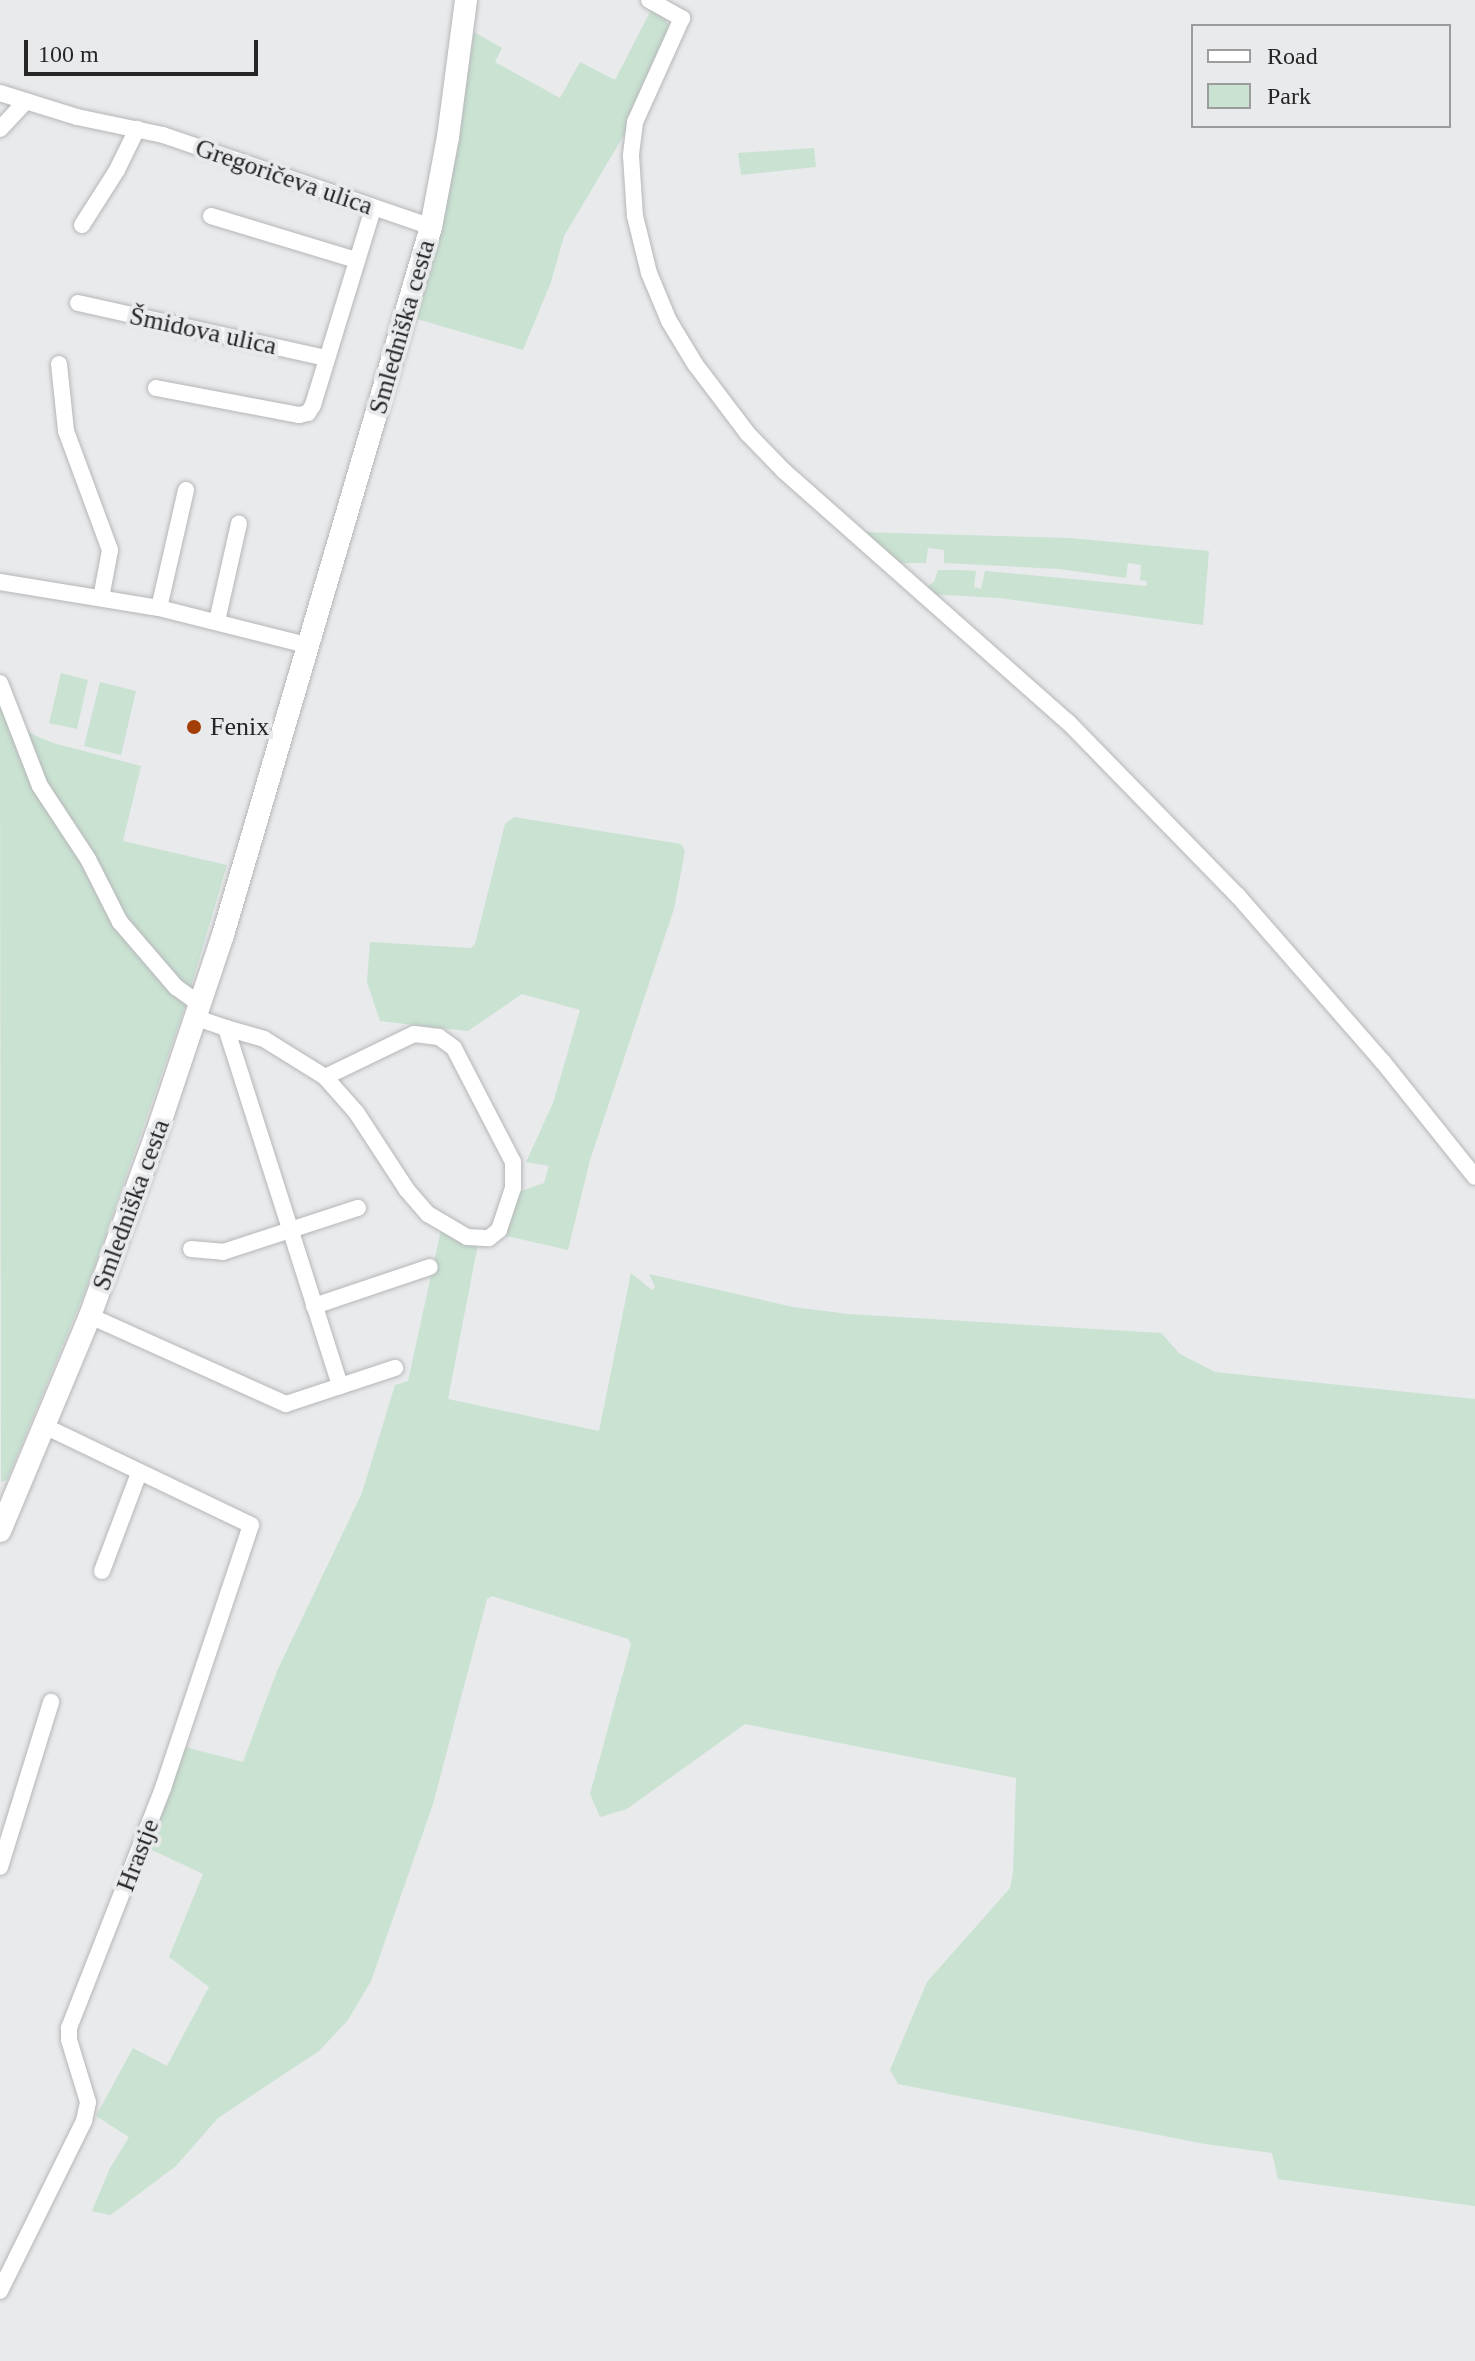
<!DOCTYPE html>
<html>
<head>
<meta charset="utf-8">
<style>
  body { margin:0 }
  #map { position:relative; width:1475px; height:2361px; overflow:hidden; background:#e9eaec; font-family:Georgia,serif }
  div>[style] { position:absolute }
  .green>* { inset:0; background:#c9e2d2 }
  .roads { filter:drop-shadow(0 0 2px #b5b6b8) drop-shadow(0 0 2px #b5b6b8) }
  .street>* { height:16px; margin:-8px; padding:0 8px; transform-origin:8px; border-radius:8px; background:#fff }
  .secondary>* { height:22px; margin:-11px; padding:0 11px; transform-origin:11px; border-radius:11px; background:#fff }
  .dots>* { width:22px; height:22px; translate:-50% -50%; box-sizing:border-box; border:4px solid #e9eaec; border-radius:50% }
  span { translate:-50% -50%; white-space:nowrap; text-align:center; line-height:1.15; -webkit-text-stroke:8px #e9eaec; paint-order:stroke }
  .street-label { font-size:26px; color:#262627 }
  .poi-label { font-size:26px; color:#262627 }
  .left { translate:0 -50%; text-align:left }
  .legend { position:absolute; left:1191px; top:24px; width:260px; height:104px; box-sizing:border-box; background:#e9eaec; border:2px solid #9b9c9d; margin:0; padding:10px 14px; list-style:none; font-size:24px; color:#262627 }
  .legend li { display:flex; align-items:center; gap:16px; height:40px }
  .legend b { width:40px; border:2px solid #9b9c9d }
  .scale { position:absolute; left:24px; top:40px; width:234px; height:36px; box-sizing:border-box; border:4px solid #262627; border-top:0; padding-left:10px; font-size:24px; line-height:28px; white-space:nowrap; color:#262627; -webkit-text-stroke:6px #e9eaec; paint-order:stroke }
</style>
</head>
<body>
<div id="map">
  <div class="green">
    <i style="clip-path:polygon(651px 10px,664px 16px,670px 29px,627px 130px,564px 236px,551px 282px,523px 350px,417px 319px,454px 162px,474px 32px,502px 48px,495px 62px,560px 98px,580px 62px,615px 80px)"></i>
    <i style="clip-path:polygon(814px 148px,816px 167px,741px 175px,738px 153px)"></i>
    <i style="clip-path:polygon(858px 532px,1070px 538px,1209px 551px,1203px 625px,999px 598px,928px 594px,923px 589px,934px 582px,938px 570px,959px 570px,976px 571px,974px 587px,981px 589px,985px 571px,1147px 586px,1147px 581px,1140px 580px,1141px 565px,1128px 563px,1126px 578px,1059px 569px,944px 563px,944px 550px,928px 548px,926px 563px,894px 563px)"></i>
    <i style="clip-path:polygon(61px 673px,88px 680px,77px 729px,49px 723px)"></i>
    <i style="clip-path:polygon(100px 682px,136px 691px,121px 755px,84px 746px)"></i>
    <i style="clip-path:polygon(0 696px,46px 800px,117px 923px,186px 1004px,91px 1277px,7px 1480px,1px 1482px)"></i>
    <i style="clip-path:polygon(25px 731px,53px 743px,141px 766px,123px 841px,227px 865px,190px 990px,181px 985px,123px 920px,58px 808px)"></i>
    <i style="clip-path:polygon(514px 817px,681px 844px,685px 851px,674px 909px,590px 1160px,568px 1250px,502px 1235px,521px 1191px,544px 1183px,549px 1166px,526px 1162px,553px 1103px,580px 1010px,522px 994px,468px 1031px,380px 1021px,367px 982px,370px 942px,471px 948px,475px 944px,505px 824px)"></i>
    <i style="clip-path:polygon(441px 1230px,478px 1244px,448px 1399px,599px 1431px,631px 1273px,652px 1290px,655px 1287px,649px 1274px,793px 1307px,848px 1314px,1161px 1333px,1180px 1354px,1215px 1372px,1475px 1399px,1475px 2206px,1278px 2179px,1272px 2153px,1205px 2144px,898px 2084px,890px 2070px,927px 1982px,1010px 1888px,1013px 1873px,1016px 1778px,745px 1724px,627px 1809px,600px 1817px,590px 1794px,631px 1644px,628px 1639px,492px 1596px,487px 1599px,433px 1804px,371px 1981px,348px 2020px,319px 2051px,218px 2118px,176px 2166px,124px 2205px,110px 2215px,92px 2211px,110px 2168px,129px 2137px,96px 2116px,133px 2048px,167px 2066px,209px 1987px,169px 1957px,203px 1874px,148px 1848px,185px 1747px,243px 1762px,277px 1671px,362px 1493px,395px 1385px,408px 1381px)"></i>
  </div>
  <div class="roads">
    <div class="street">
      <i style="left:649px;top:0;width:38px;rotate:29deg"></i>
      <i style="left:682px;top:18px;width:114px;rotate:114.3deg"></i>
      <i style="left:635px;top:122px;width:34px;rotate:97deg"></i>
      <i style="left:631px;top:156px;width:60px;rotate:86.2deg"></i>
      <i style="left:635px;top:216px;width:59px;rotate:76.2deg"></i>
      <i style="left:649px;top:273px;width:52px;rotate:67.4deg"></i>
      <i style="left:669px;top:321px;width:50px;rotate:58.8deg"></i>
      <i style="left:695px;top:364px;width:88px;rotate:52.9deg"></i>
      <i style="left:748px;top:434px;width:52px;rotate:45.8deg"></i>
      <i style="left:784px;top:471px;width:379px;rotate:41.5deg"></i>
      <i style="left:1068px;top:722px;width:243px;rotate:45.7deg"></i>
      <i style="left:1238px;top:896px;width:220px;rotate:48.9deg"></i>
      <i style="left:1383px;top:1062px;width:147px;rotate:51.3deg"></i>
      <i style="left:0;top:93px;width:81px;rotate:17.3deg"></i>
      <i style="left:77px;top:117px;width:88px;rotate:11.8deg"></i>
      <i style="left:163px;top:135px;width:283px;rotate:18.9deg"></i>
      <i style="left:0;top:129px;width:38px;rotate:-47deg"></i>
      <i style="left:211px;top:216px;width:152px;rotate:16.9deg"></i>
      <i style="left:82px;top:225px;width:65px;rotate:-57.5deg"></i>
      <i style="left:117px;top:170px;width:46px;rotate:-64deg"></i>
      <i style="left:78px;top:303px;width:255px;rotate:12.5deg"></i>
      <i style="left:59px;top:364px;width:67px;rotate:84deg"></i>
      <i style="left:66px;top:431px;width:127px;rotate:69.7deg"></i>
      <i style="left:110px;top:550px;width:49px;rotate:100.6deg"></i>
      <i style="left:156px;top:388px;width:146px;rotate:10.7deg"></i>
      <i style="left:299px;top:415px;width:9px;rotate:-13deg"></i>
      <i style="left:308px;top:413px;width:9px;rotate:-58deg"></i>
      <i style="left:313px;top:405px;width:205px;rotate:-73deg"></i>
      <i style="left:0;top:582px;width:161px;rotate:9.3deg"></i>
      <i style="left:159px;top:608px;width:152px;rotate:14.1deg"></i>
      <i style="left:159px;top:608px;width:121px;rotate:-77.1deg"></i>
      <i style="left:217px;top:621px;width:100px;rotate:-77.3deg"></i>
      <i style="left:0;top:683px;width:110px;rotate:68.8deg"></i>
      <i style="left:40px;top:786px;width:87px;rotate:56.7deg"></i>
      <i style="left:88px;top:859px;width:71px;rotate:63.1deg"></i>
      <i style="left:120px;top:922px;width:86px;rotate:49.3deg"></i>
      <i style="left:176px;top:987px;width:31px;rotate:36deg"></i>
      <i style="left:197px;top:1018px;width:31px;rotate:19deg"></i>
      <i style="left:226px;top:1028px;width:376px;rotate:72.3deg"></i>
      <i style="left:226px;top:1028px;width:40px;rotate:16deg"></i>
      <i style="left:264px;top:1039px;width:72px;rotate:31.9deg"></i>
      <i style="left:325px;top:1077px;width:47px;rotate:48.5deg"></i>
      <i style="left:356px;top:1112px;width:93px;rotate:56.8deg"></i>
      <i style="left:407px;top:1190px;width:32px;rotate:49deg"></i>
      <i style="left:428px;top:1214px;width:45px;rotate:30.5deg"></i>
      <i style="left:467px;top:1237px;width:22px;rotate:3deg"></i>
      <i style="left:489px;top:1238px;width:13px;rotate:-39deg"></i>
      <i style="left:499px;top:1230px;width:44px;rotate:-71.6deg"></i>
      <i style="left:513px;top:1188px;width:26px;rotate:-90deg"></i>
      <i style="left:513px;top:1162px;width:128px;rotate:-117.4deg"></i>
      <i style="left:454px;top:1048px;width:19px;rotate:-144deg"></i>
      <i style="left:439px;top:1037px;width:25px;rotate:-173deg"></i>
      <i style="left:414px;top:1034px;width:99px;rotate:154.2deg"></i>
      <i style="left:191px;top:1249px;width:32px;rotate:5deg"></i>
      <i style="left:223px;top:1252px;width:142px;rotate:-18.1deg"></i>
      <i style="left:314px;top:1306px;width:122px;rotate:-18.6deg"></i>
      <i style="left:90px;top:1316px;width:215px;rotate:24.2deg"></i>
      <i style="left:286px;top:1404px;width:115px;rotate:-18.3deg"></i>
      <i style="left:102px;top:1571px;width:105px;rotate:-69.3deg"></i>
      <i style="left:0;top:1867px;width:173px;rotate:-72.8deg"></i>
      <i style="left:0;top:2291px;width:190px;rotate:-63.7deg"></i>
      <i style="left:84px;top:2121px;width:19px;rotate:-78deg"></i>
      <i style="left:88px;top:2102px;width:65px;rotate:-107deg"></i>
      <i style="left:69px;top:2040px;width:12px;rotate:-90deg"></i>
      <i style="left:69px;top:2028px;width:258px;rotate:-68.6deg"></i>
      <i style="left:163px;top:1788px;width:277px;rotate:-71.5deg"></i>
      <i style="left:251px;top:1525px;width:229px;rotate:-154.4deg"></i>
    </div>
    <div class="secondary">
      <i style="left:0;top:1531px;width:233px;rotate:-67.3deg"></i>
      <i style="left:90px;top:1316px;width:193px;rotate:-70deg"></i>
      <i style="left:156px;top:1135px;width:211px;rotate:-71.5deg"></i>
      <i style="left:223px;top:935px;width:738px;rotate:-73.63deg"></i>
      <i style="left:431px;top:227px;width:92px;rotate:-79.3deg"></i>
      <i style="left:448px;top:137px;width:138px;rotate:-82.5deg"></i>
    </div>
  </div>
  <div class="dots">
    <i style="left:194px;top:727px;background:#a23e06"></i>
  </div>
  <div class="street-label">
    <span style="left:284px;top:177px;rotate:19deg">Gregoričeva ulica</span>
    <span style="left:402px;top:327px;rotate:-74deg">Smledniška cesta</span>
    <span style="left:203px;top:331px;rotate:12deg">Šmidova ulica</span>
    <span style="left:131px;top:1205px;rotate:-70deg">Smledniška cesta</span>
    <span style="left:138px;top:1855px;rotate:-69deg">Hrastje</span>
  </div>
  <div class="poi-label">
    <span class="left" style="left:210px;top:727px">Fenix</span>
  </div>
  <ul class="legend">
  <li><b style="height:10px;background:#fff"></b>Road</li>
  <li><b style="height:22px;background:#c9e2d2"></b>Park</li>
  </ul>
  <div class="scale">100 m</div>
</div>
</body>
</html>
